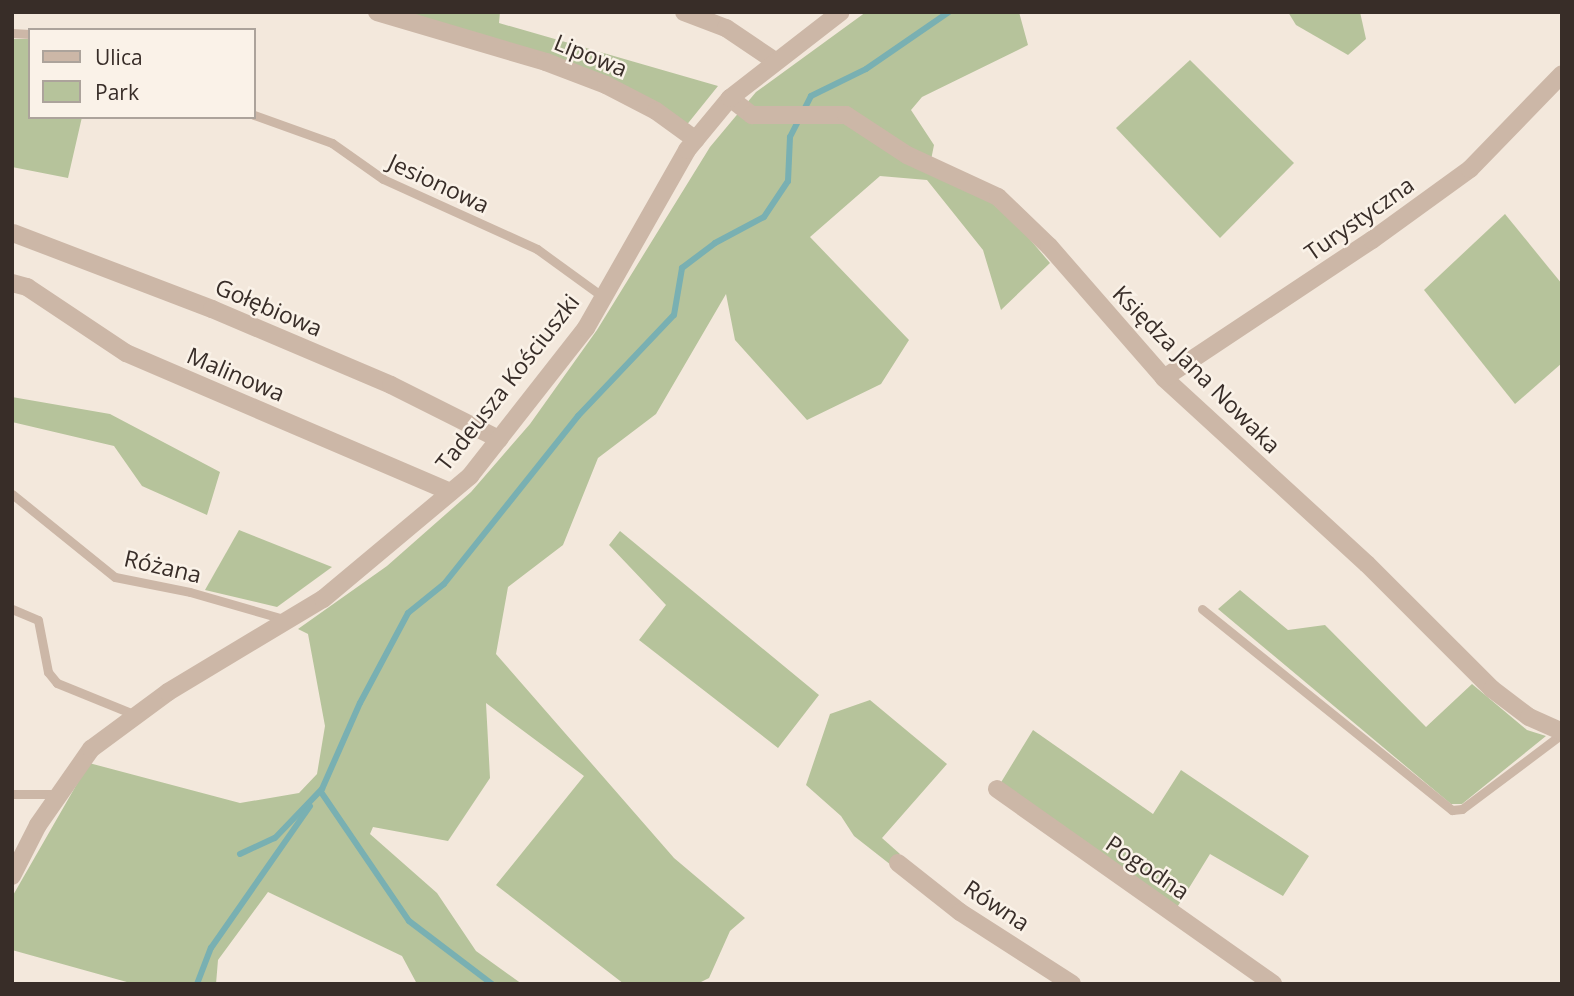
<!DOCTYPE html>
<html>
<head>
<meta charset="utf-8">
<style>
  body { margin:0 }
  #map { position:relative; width:1574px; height:996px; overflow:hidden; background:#f3e8dc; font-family:"Open Sans",sans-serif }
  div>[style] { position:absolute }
  .green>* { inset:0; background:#b6c39b }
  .stream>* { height:6px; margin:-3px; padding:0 3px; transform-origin:3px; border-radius:3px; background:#79b0b2 }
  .service>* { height:9px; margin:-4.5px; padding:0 4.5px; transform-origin:4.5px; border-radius:4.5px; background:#ccb7a7 }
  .minor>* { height:18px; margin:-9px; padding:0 9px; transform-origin:9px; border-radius:9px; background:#ccb7a7 }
  .tertiary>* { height:18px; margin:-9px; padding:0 9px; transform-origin:9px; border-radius:9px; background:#ccb7a7 }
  span { translate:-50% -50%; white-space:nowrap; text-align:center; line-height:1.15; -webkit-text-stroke:5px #faf2e8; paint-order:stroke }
  .street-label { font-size:23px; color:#382d28 }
  .frame { position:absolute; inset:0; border:14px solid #382d28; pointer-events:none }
  .legend { position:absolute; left:28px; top:28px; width:228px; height:91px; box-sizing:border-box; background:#faf2e8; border:2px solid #aca39b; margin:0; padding:9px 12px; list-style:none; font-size:21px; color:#382d28 }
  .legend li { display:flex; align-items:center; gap:14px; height:35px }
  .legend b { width:35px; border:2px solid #aca39b }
</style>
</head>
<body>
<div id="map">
  <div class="green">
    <i style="clip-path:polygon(394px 12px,500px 12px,499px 23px,718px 86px,685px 127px,662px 109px)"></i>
    <i style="clip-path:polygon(866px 12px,1019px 12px,1028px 45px,922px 97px,911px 110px,934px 145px,929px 170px,988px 200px,1016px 223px,1050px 263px,1001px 310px,983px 250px,927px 180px,880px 176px,810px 237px,909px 340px,881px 384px,807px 420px,735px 340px,726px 294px,656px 414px,598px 458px,563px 545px,508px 587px,496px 654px,674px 858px,745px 918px,730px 931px,709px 978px,697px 984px,624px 984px,496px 885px,584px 776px,486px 703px,490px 778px,448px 841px,373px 827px,370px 834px,437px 893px,476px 951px,522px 984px,417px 984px,402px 956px,268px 892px,218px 960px,216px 984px,134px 984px,12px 950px,12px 897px,89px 763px,240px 803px,299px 793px,317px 774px,325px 726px,308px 634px,298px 629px,387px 566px,471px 492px,530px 424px,597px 330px,710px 147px,756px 92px)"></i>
    <i style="clip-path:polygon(1288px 12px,1360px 12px,1366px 39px,1348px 55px,1296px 25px)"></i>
    <i style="clip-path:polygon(12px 39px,30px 39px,30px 117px,82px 117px,68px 178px,12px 167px)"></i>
    <i style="clip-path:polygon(1190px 60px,1294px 163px,1220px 238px,1116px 128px)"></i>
    <i style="clip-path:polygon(1505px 214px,1562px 284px,1562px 363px,1515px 404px,1424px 290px)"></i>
    <i style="clip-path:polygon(12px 397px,110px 414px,220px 472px,207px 515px,142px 486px,114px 446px,12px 422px)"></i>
    <i style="clip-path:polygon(239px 530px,332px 567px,277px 607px,205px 590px)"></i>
    <i style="clip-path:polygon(620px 531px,819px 695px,778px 748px,639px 640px,666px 605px,609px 545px)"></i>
    <i style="clip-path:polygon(1240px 590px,1288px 630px,1325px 625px,1426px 727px,1472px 684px,1527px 730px,1546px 736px,1462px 804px,1451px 804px,1218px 609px)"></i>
    <i style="clip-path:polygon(870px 700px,947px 764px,882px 838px,900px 854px,891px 865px,854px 836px,841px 816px,806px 785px,830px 714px)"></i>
    <i style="clip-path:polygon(1033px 730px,1153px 814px,1181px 770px,1309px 856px,1283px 896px,1210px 854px,1176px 909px,1000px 784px)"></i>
  </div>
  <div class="stream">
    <i style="left:321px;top:792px;width:156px;rotate:55.7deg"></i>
    <i style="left:409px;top:921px;width:104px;rotate:37.2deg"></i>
    <i style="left:240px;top:854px;width:38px;rotate:-25deg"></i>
    <i style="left:275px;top:838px;width:68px;rotate:-46.2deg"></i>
    <i style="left:322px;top:789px;width:94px;rotate:-66.2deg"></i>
    <i style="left:360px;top:703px;width:102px;rotate:-61.9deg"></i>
    <i style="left:408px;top:613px;width:46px;rotate:-38.9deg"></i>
    <i style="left:444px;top:584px;width:215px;rotate:-51.4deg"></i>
    <i style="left:578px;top:416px;width:139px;rotate:-46.5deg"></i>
    <i style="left:674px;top:315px;width:48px;rotate:-80.3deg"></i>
    <i style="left:682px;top:268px;width:41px;rotate:-37.1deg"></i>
    <i style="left:715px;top:243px;width:55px;rotate:-28deg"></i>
    <i style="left:764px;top:217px;width:43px;rotate:-56.3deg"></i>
    <i style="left:788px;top:181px;width:44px;rotate:-87.4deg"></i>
    <i style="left:790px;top:137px;width:46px;rotate:-62.9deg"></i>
    <i style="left:811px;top:96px;width:61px;rotate:-26.1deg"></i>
    <i style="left:866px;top:69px;width:101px;rotate:-34.5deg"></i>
    <i style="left:197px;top:984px;width:39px;rotate:-69deg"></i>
    <i style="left:211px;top:948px;width:173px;rotate:-55.1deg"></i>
  </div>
  <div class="service">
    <i style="left:12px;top:33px;width:18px;rotate:3deg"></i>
    <i style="left:254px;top:115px;width:83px;rotate:19.7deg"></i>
    <i style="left:332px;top:143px;width:62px;rotate:35.2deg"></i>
    <i style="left:383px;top:179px;width:169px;rotate:24.4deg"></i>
    <i style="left:537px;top:249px;width:82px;rotate:36deg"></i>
    <i style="left:12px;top:494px;width:132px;rotate:38.9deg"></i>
    <i style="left:115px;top:577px;width:76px;rotate:11.3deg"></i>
    <i style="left:190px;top:592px;width:101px;rotate:16.1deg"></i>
    <i style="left:12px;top:609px;width:28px;rotate:23deg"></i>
    <i style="left:38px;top:620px;width:53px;rotate:79.1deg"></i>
    <i style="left:48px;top:672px;width:14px;rotate:51deg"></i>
    <i style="left:57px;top:683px;width:85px;rotate:22.1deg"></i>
    <i style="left:1202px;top:609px;width:321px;rotate:38.8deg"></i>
    <i style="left:1452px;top:810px;width:10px;rotate:-6deg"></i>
    <i style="left:1462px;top:809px;width:125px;rotate:-36.9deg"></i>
    <i style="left:12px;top:794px;width:47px"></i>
  </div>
  <div class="minor">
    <i style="left:377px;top:12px;width:176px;rotate:16.5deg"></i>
    <i style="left:546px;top:62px;width:64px;rotate:21deg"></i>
    <i style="left:606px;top:85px;width:56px;rotate:27.5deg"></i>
    <i style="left:656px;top:111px;width:49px;rotate:35.9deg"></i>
    <i style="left:684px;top:12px;width:45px;rotate:20.9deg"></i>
    <i style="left:726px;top:28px;width:59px;rotate:34deg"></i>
    <i style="left:730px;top:98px;width:28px;rotate:38deg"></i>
    <i style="left:752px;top:115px;width:94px"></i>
    <i style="left:846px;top:115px;width:73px;rotate:33.3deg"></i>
    <i style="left:907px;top:155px;width:100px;rotate:24.8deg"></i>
    <i style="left:998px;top:197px;width:71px;rotate:43.9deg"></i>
    <i style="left:1049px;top:246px;width:175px;rotate:48.9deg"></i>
    <i style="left:1164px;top:378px;width:275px;rotate:42.5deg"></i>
    <i style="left:1367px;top:564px;width:177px;rotate:45deg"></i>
    <i style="left:1492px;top:689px;width:46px;rotate:37.1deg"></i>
    <i style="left:1529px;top:717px;width:36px;rotate:24deg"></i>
    <i style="left:13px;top:233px;width:213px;rotate:20.9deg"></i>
    <i style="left:212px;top:309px;width:194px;rotate:23deg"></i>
    <i style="left:391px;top:385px;width:121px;rotate:26.6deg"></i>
    <i style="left:12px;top:283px;width:16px;rotate:15deg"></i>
    <i style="left:27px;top:287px;width:119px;rotate:33.7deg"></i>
    <i style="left:126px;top:353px;width:353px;rotate:23.2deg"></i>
    <i style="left:1164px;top:378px;width:250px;rotate:-33.6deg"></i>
    <i style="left:1372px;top:240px;width:121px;rotate:-35.9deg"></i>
    <i style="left:1470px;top:169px;width:132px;rotate:-45.9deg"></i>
    <i style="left:997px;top:789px;width:338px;rotate:35.2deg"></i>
    <i style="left:898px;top:863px;width:79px;rotate:38.3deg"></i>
    <i style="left:960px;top:912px;width:133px;rotate:32.7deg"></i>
  </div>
  <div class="tertiary">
    <i style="left:12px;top:876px;width:57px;rotate:-63deg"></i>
    <i style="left:38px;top:825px;width:93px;rotate:-55.1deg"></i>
    <i style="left:91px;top:749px;width:96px;rotate:-36.5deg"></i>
    <i style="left:168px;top:692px;width:181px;rotate:-31deg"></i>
    <i style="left:323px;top:599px;width:192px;rotate:-39.9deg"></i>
    <i style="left:470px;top:476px;width:188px;rotate:-51.9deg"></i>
    <i style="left:586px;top:328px;width:205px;rotate:-60.4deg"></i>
    <i style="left:687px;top:150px;width:67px;rotate:-50.4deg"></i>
    <i style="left:730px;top:98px;width:140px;rotate:-37.8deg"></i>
  </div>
  <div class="street-label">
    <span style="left:591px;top:55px;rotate:22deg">Lipowa</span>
    <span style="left:439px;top:183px;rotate:25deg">Jesionowa</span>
    <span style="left:1359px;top:218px;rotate:-35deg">Turystyczna</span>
    <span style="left:269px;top:307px;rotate:23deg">Gołębiowa</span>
    <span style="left:1197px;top:369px;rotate:45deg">Księdza Jana Nowaka</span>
    <span style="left:236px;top:374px;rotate:23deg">Malinowa</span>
    <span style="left:507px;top:382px;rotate:-52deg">Tadeusza Kościuszki</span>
    <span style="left:163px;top:566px;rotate:13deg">Różana</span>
    <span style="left:1148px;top:867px;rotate:34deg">Pogodna</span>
    <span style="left:997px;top:905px;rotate:33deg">Równa</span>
  </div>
  <div class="frame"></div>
  <ul class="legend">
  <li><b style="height:9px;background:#ccb7a7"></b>Ulica</li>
  <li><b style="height:19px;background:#b6c39b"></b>Park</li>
  </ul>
</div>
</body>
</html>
